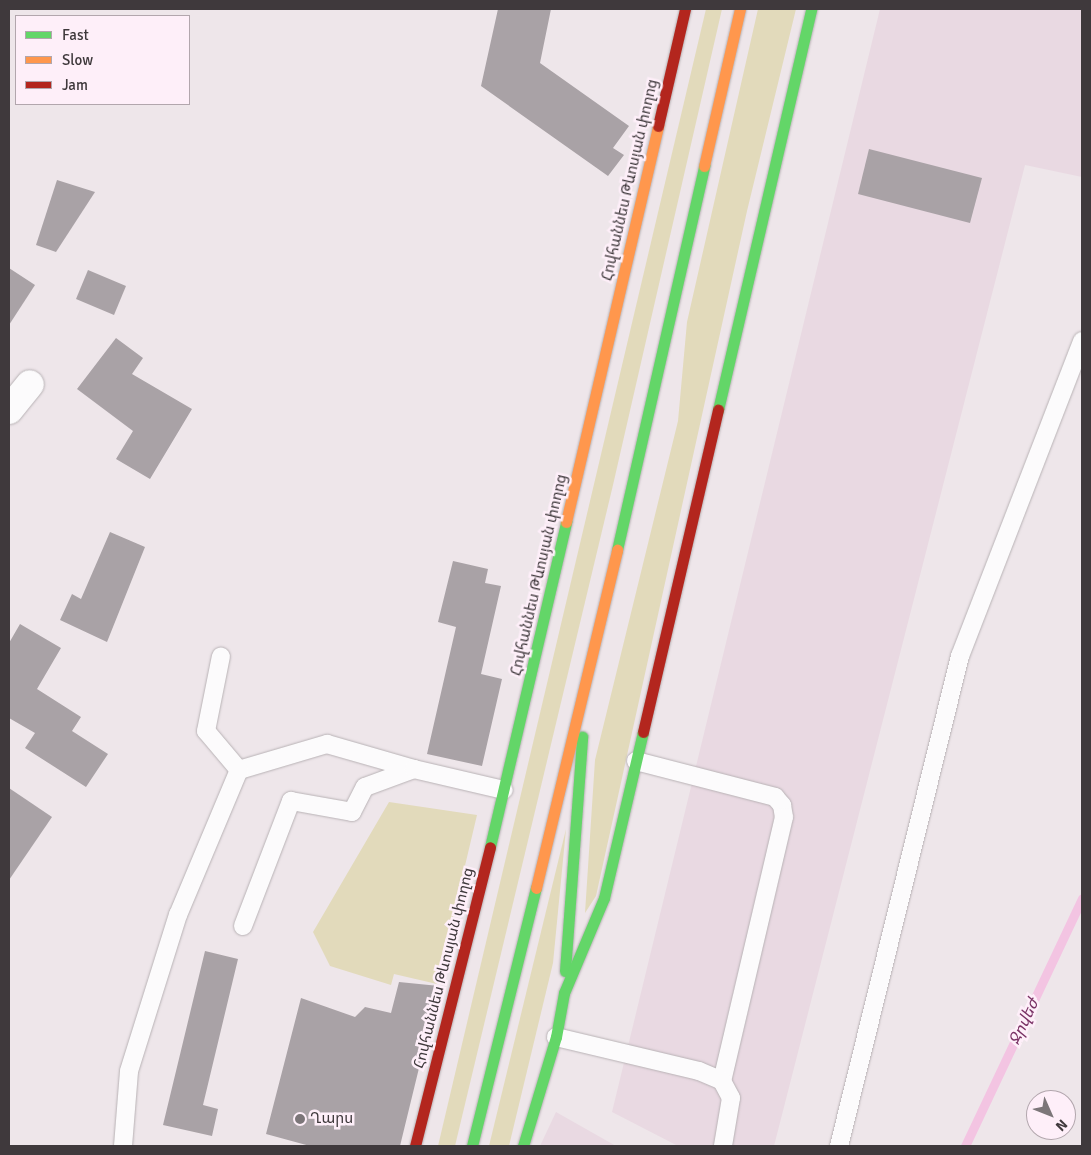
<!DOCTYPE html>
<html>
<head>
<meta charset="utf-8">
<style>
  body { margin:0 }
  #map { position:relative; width:1091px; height:1155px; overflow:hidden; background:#eee6ea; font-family:Signika,"Noto Sans Armenian",sans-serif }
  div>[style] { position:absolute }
  .built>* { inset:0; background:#e9d9e2 }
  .green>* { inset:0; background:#e2dabb }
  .stream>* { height:9px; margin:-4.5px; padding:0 4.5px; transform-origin:4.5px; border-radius:4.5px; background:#f3c4e2 }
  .building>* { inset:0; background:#a9a2a6 }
  .roads { filter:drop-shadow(0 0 1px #b8b2b5) drop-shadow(0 0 1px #b8b2b5) }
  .lane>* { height:18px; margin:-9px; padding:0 9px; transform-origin:9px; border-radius:9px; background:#fcfbfc }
  .street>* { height:28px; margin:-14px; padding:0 14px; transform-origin:14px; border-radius:14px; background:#fcfbfc }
  .fast>* { height:11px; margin:-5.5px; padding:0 5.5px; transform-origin:5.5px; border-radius:5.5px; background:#63d668 }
  .slow>* { height:11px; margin:-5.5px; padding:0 5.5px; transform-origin:5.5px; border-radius:5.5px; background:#ff974d }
  .jam>* { height:11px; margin:-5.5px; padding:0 5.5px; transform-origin:5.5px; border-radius:5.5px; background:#b3261e }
  .dots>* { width:14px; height:14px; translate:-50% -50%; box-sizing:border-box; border:2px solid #feeff9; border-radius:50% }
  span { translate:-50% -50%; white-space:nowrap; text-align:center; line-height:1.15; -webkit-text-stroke:5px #feeff9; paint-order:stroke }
  .street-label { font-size:15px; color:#3f393c }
  .poi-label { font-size:15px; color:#3f393c }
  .left { translate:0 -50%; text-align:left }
  .water-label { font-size:16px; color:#7a3265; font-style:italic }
  .frame { position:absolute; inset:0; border:10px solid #3f393c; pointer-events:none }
  .legend { position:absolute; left:15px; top:15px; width:175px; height:90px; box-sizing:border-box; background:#feeff9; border:1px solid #b2a6ad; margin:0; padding:6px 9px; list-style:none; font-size:15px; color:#3f393c }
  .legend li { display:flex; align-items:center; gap:10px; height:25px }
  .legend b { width:25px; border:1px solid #b2a6ad }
  .north { position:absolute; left:1026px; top:1090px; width:50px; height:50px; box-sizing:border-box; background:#feeff9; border:1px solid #b2a6ad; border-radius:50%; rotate:134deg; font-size:14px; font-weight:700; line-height:20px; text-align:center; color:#3f393c }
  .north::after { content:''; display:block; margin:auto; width:18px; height:22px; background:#7c7679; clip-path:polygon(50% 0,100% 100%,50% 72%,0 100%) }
</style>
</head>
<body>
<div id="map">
  <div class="built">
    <i style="clip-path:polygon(880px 9px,1082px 9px,1082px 177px,1025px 165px,774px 1146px,678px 1146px,612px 1112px)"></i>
    <i style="clip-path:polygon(556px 1112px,616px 1146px,540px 1146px)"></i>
  </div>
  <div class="green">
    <i style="clip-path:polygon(706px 9px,722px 9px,613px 485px,455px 1146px,438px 1146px)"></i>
    <i style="clip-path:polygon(758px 9px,796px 9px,747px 211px,596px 896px,585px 913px,595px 760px,678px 421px,687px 322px)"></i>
    <i style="clip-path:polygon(389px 802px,477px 815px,437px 984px,394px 974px,391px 985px,330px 966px,313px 932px)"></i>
    <i style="clip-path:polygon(566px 829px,553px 963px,509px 1146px,489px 1146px)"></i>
  </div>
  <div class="stream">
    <i style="left:965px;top:1146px;width:274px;rotate:-64.7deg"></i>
  </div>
  <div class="building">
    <i style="clip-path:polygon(498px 9px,551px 9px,540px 63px,629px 126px,613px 148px,624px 155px,608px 176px,481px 86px)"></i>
    <i style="clip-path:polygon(869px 149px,982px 178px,970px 223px,858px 194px)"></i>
    <i style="clip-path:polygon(57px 180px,95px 192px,56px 252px,36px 245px)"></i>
    <i style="clip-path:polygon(9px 268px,35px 285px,9px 325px)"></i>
    <i style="clip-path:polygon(88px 270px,126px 286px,114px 315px,76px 299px)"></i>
    <i style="clip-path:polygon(116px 338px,143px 358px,132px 374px,192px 409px,150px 479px,116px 459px,133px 431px,77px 389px)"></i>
    <i style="clip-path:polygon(110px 532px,145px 547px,107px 642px,60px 620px,72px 594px,81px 599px)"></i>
    <i style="clip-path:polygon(453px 561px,488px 569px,485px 583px,501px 586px,481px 674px,502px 679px,482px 766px,427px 754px,456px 627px,438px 622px)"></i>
    <i style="clip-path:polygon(20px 624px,61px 648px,37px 689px,81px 717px,72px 731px,108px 754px,86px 787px,25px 748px,35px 733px,9px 718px,9px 643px)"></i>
    <i style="clip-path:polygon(9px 788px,52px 817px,9px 880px)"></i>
    <i style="clip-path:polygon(205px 951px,238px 959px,203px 1105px,218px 1109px,212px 1136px,163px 1125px)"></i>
    <i style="clip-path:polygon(399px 982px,439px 986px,400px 1146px,310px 1146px,266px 1134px,301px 998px,355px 1017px,365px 1007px,391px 1013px)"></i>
  </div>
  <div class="roads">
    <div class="lane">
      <i style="left:636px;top:761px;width:144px;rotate:14.5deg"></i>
      <i style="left:775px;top:797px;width:11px;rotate:49deg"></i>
      <i style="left:782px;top:805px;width:12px;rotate:81deg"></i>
      <i style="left:784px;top:817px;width:271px;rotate:103.2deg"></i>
      <i style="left:239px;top:770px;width:92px;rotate:-16.5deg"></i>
      <i style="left:327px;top:744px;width:91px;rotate:16deg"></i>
      <i style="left:243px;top:926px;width:134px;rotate:-69deg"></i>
      <i style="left:291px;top:801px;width:62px;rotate:10.2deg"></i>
      <i style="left:352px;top:812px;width:28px;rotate:-63deg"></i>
      <i style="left:365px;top:787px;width:52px;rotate:-20.2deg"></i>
      <i style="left:414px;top:769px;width:92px;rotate:13.1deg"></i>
      <i style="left:556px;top:1037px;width:147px;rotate:13.4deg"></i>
      <i style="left:699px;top:1071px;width:25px;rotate:23deg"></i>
      <i style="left:722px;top:1081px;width:19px;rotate:62deg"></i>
      <i style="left:731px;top:1098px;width:49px;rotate:99.5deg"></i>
      <i style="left:123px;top:1146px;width:75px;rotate:-85.4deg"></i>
      <i style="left:129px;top:1071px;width:164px;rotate:-72.6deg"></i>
      <i style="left:178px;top:915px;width:157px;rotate:-67.2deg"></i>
      <i style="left:239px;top:770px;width:51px;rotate:-130.2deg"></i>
      <i style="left:206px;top:731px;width:76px;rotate:-78.7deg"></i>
      <i style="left:839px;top:1146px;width:505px;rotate:-76.13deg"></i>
      <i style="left:960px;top:656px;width:338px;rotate:-68.8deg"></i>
    </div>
    <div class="street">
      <i style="left:9px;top:410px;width:33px;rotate:-51deg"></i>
    </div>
    <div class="fast">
      <i style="left:718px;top:410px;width:412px;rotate:-76.9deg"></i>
      <i style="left:617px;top:550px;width:394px;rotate:-77.2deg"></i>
      <i style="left:490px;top:847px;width:334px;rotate:-76.8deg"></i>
      <i style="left:565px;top:971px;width:235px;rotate:-85.8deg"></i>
      <i style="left:472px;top:1146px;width:266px;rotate:-76.1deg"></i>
      <i style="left:523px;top:1146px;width:114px;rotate:-73.2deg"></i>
      <i style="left:556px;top:1037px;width:45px;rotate:-79.7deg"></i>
      <i style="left:564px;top:993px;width:103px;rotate:-67.2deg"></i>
      <i style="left:604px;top:898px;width:171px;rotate:-76.8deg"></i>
    </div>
    <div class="slow">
      <i style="left:704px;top:166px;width:161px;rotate:-77.1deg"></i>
      <i style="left:566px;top:522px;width:407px;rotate:-76.9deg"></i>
      <i style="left:536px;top:888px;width:348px;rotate:-76.5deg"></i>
    </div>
    <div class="jam">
      <i style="left:658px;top:126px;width:120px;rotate:-77deg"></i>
      <i style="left:643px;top:732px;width:331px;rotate:-76.9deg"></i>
      <i style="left:415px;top:1146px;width:308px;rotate:-75.9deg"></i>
    </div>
  </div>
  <div class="dots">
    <i style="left:300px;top:1119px;background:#7c7679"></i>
  </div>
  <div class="street-label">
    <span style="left:630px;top:180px;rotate:-77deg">Հովհաննես Թևոսյան փողոց</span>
    <span style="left:539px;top:575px;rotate:-77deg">Հովհաննես Թևոսյան փողոց</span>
    <span style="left:444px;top:968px;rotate:-76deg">Հովհաննես Թևոսյան փողոց</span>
  </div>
  <div class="poi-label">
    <span class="left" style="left:310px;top:1119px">Ղարս</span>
  </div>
  <div class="water-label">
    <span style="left:1024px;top:1022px;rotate:-65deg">Ջրվեժ</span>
  </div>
  <div class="frame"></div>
  <ul class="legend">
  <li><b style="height:6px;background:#63d668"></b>Fast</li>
  <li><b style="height:6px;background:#ff974d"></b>Slow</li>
  <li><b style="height:6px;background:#b3261e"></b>Jam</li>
  </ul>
  <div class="north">N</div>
</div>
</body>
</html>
